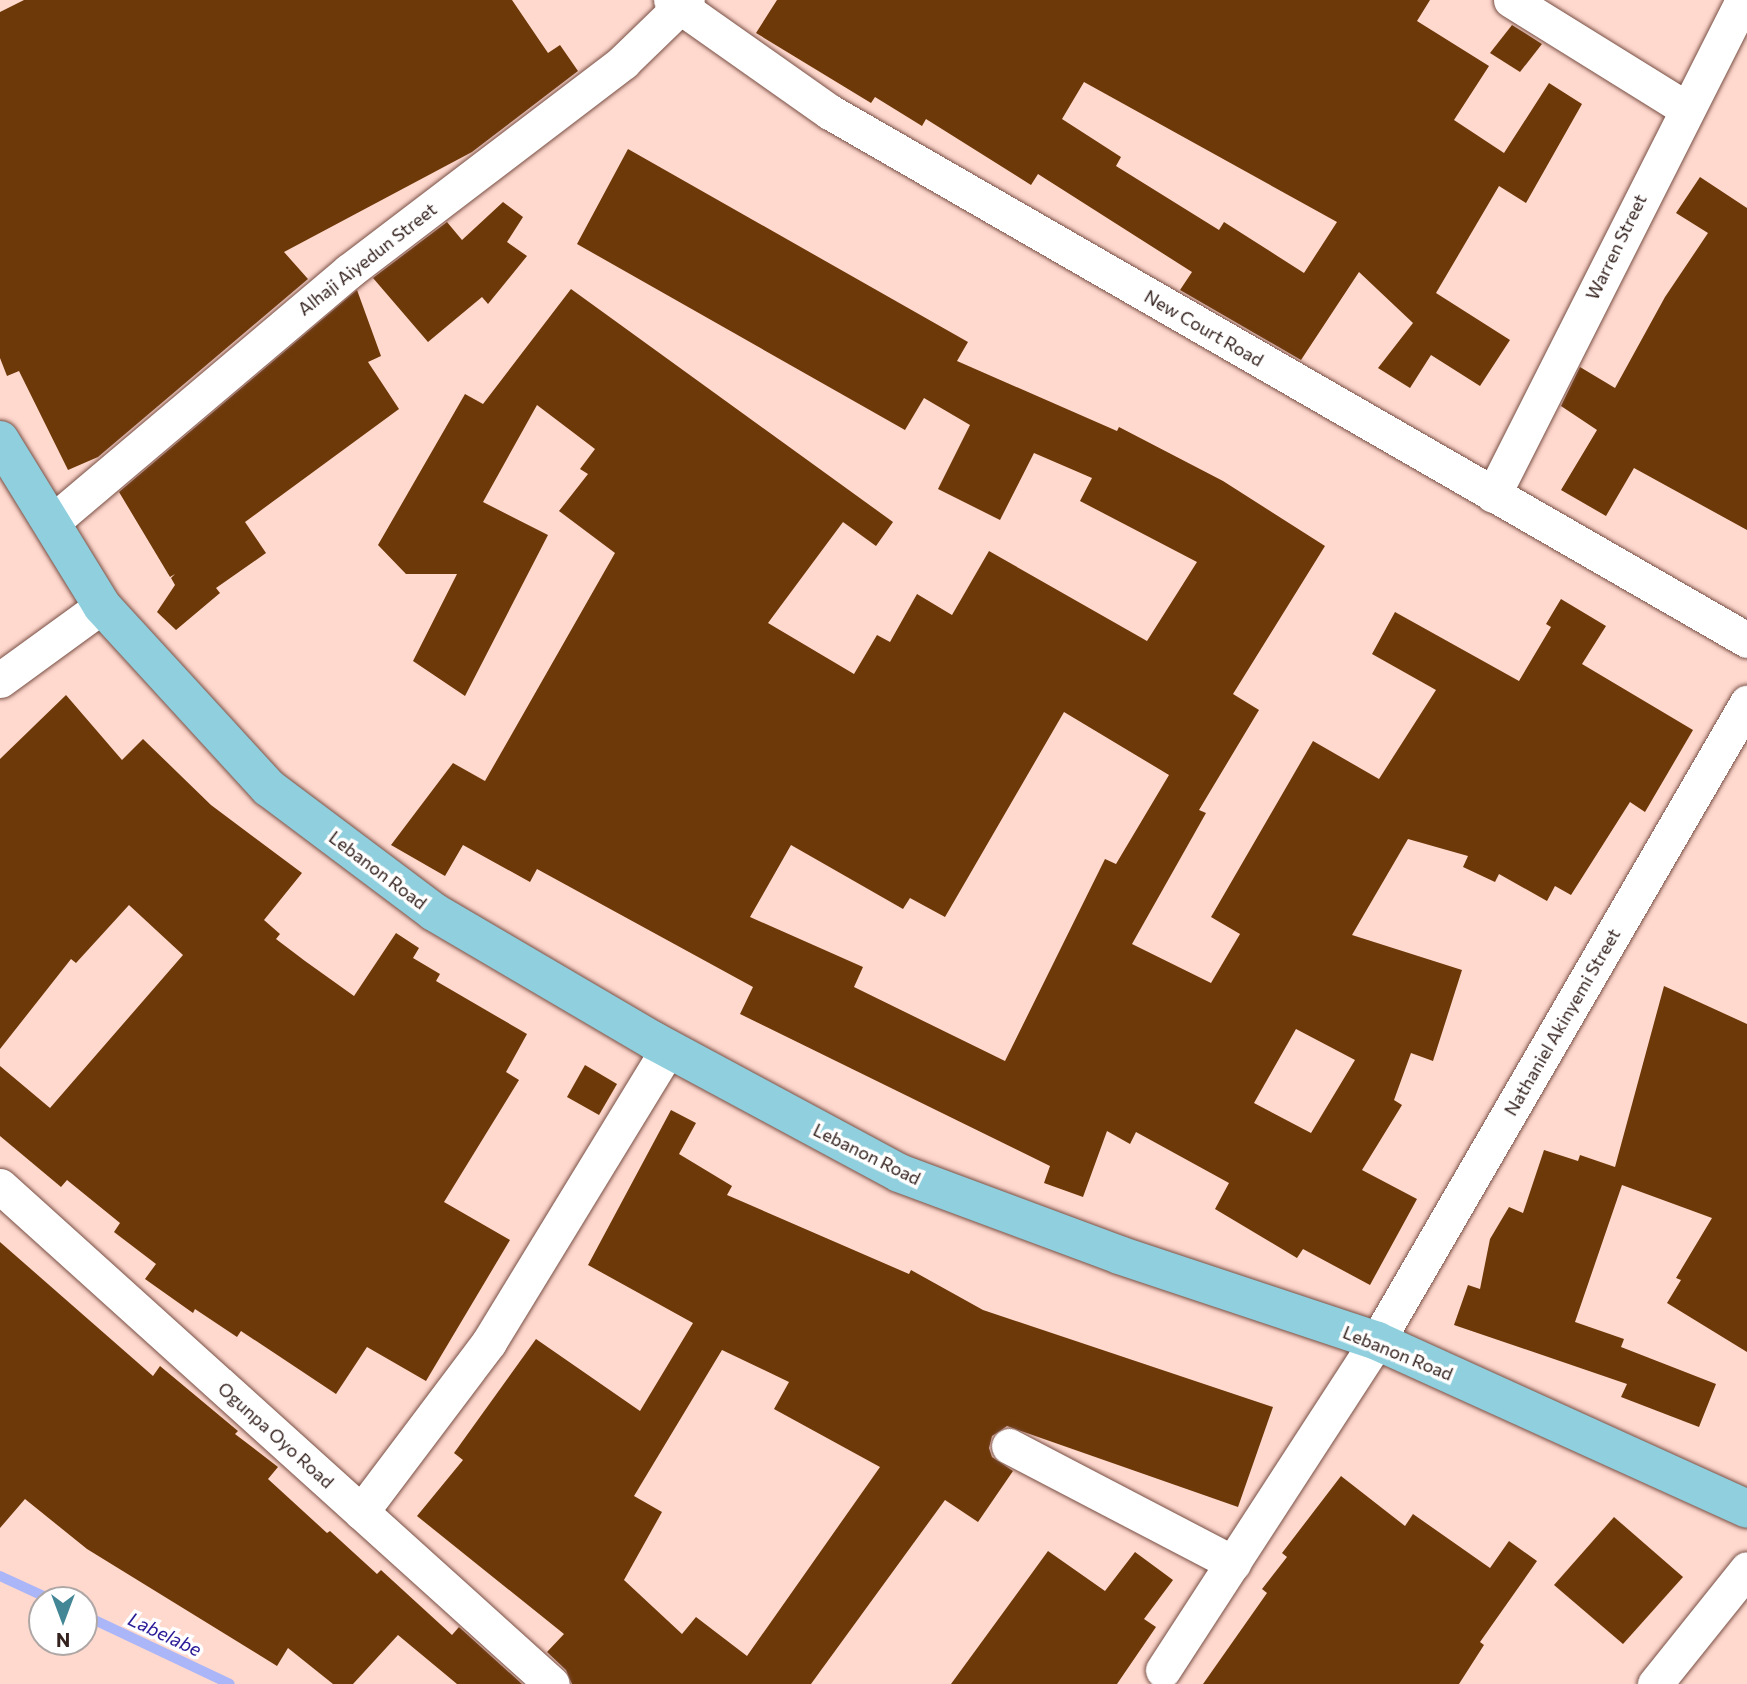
<!DOCTYPE html>
<html>
<head>
<meta charset="utf-8">
<style>
  body { margin:0 }
  #map { position:relative; width:1747px; height:1684px; overflow:hidden; background:#ffd8ce; font-family:Commissioner,sans-serif }
  div>[style] { position:absolute }
  .stream>* { height:10px; margin:-5px; padding:0 5px; transform-origin:5px; border-radius:5px; background:#aab6f8 }
  .building>* { inset:0; background:#6e3908 }
  .roads { filter:drop-shadow(0 0 2px #774f44) drop-shadow(0 0 2px #774f44) }
  .minor>* { height:35px; margin:-17.5px; padding:0 17.5px; transform-origin:17.5px; border-radius:17.5px; background:#fff }
  .major>* { height:38px; margin:-19px; padding:0 19px; transform-origin:19px; border-radius:19px; background:#90cfdd }
  span { translate:-50% -50%; white-space:nowrap; text-align:center; line-height:1.15; -webkit-text-stroke:7px #fff; paint-order:stroke }
  .street-label { font-size:18px; color:#34221e }
  .water-label { font-size:19px; color:#281996; font-style:italic }
  .north { position:absolute; left:28px; top:1586px; width:70px; height:70px; box-sizing:border-box; background:#fff; border:2px solid #aea7a5; border-radius:50%; rotate:180deg; font-size:19px; font-weight:700; line-height:28px; text-align:center; color:#34221e }
  .north::after { content:''; display:block; margin:auto; width:24px; height:32px; background:#438696; clip-path:polygon(50% 0,100% 100%,50% 72%,0 100%) }
</style>
</head>
<body>
<div id="map">
  <div class="stream">
    <i style="left:0;top:1576px;width:57px;rotate:24.8deg"></i>
    <i style="left:84px;top:1615px;width:161px;rotate:25.3deg"></i>
  </div>
  <div class="building">
    <i style="clip-path:polygon(24px 0,512px 0,548px 53px,560px 45px,578px 71px,472px 152px,284px 252px,308px 279px,98px 457px,68px 470px,19px 371px,7px 376px,0 358px,0 12px)"></i>
    <i style="clip-path:polygon(evenodd,777px 0,1430px 0,1417px 21px,1489px 66px,1454px 120px,1504px 153px,1549px 83px,1582px 104px,1526px 203px,1499px 186px,1436px 293px,1510px 340px,1480px 386px,1431px 355px,1410px 388px,1378px 368px,1413px 323px,1359px 272px,1301px 360px,1180px 290px,1192px 272px,1038px 174px,1031px 185px,926px 119px,922px 126px,875px 97px,871px 103px,756px 33px,777px 0,1084px 82px,1337px 222px,1304px 273px,1224px 222px,1219px 230px,1116px 166px,1121px 157px,1062px 119px,1084px 82px)"></i>
    <i style="clip-path:polygon(1512px 25px,1542px 44px,1520px 72px,1490px 53px)"></i>
    <i style="clip-path:polygon(evenodd,628px 149px,968px 342px,957px 361px,1117px 431px,1119px 427px,1223px 481px,1325px 546px,1233px 694px,1259px 710px,1199px 810px,1206px 813px,1132px 944px,1211px 983px,1240px 934px,1211px 917px,1313px 741px,1379px 779px,1436px 690px,1372px 654px,1395px 612px,1519px 681px,1551px 627px,1546px 624px,1561px 599px,1606px 626px,1582px 664px,1693px 730px,1645px 812px,1630px 802px,1571px 895px,1555px 886px,1547px 901px,1499px 874px,1495px 882px,1463px 867px,1468px 856px,1408px 839px,1352px 935px,1462px 970px,1433px 1061px,1411px 1053px,1394px 1100px,1402px 1105px,1362px 1170px,1417px 1199px,1370px 1285px,1303px 1249px,1297px 1258px,1215px 1209px,1229px 1183px,1136px 1132px,1130px 1144px,1107px 1131px,1083px 1197px,1044px 1183px,1050px 1166px,740px 1014px,753px 987px,537px 869px,530px 882px,463px 845px,445px 876px,391px 845px,453px 763px,485px 781px,615px 553px,559px 511px,588px 474px,580px 469px,595px 449px,537px 405px,483px 502px,548px 535px,465px 696px,413px 661px,457px 574px,406px 574px,378px 545px,465px 394px,483px 404px,571px 289px,893px 522px,876px 546px,843px 522px,768px 623px,854px 674px,877px 635px,890px 642px,917px 594px,952px 615px,989px 551px,1147px 641px,1197px 562px,1080px 501px,1092px 478px,1034px 453px,1000px 520px,938px 489px,970px 425px,924px 398px,905px 430px,577px 244px,628px 149px,1064px 712px,1169px 775px,1116px 864px,1105px 859px,1005px 1061px,854px 987px,863px 967px,750px 917px,791px 845px,903px 909px,910px 898px,945px 917px,1064px 712px,628px 149px,1296px 1029px,1355px 1060px,1311px 1133px,1254px 1103px,1296px 1029px)"></i>
    <i style="clip-path:polygon(1700px 177px,1747px 208px,1747px 530px,1634px 468px,1606px 516px,1561px 490px,1597px 430px,1561px 406px,1580px 367px,1615px 388px,1665px 297px,1708px 233px,1676px 213px)"></i>
    <i style="clip-path:polygon(503px 202px,523px 217px,507px 242px,527px 256px,488px 304px,482px 297px,428px 342px,373px 278px,447px 222px,462px 240px)"></i>
    <i style="clip-path:polygon(357px 290px,381px 356px,368px 362px,399px 409px,245px 522px,266px 553px,216px 588px,220px 593px,176px 630px,157px 612px,175px 585px,171px 578px,175px 574px,170px 577px,119px 492px)"></i>
    <i style="clip-path:polygon(66px 695px,122px 760px,143px 739px,211px 805px,302px 873px,264px 920px,280px 934px,276px 939px,305px 961px,354px 996px,396px 933px,419px 948px,413px 958px,440px 974px,436px 981px,527px 1034px,506px 1072px,519px 1080px,444px 1202px,510px 1240px,426px 1381px,367px 1347px,336px 1394px,241px 1331px,237px 1337px,195px 1309px,193px 1313px,145px 1279px,156px 1264px,114px 1232px,120px 1223px,67px 1180px,61px 1187px,0 1136px,0 1066px,50px 1108px,183px 955px,129px 905px,76px 963px,71px 959px,0 1049px,0 759px)"></i>
    <i style="clip-path:polygon(1664px 986px,1747px 1024px,1747px 1352px,1667px 1303px,1681px 1280px,1676px 1278px,1712px 1218px,1622px 1185px,1575px 1322px,1624px 1339px,1621px 1347px,1716px 1384px,1699px 1427px,1621px 1397px,1627px 1384px,1454px 1325px,1468px 1285px,1480px 1289px,1490px 1239px,1509px 1207px,1523px 1213px,1544px 1150px,1578px 1161px,1580px 1155px,1615px 1167px)"></i>
    <i style="clip-path:polygon(585px 1065px,617px 1084px,599px 1115px,567px 1097px)"></i>
    <i style="clip-path:polygon(evenodd,671px 1110px,696px 1123px,679px 1154px,732px 1186px,727px 1195px,909px 1274px,911px 1270px,983px 1310px,1273px 1407px,1238px 1507px,1007px 1426px,992px 1436px,989px 1448px,992px 1457px,1013px 1471px,978px 1522px,945px 1500px,811px 1684px,572px 1684px,566px 1670px,547px 1652px,564px 1634px,417px 1516px,463px 1460px,454px 1453px,536px 1339px,640px 1411px,693px 1323px,588px 1265px,671px 1110px,722px 1350px,789px 1382px,774px 1409px,880px 1467px,747px 1656px,696px 1617px,682px 1634px,624px 1580px,662px 1512px,634px 1496px,722px 1350px)"></i>
    <i style="clip-path:polygon(0 1242px,153px 1376px,160px 1366px,238px 1431px,235px 1434px,278px 1467px,268px 1479px,327px 1533px,330px 1531px,377px 1574px,381px 1570px,452px 1635px,459px 1627px,522px 1684px,457px 1684px,398px 1635px,353px 1684px,333px 1684px,288px 1648px,277px 1666px,87px 1549px,25px 1499px,0 1528px)"></i>
    <i style="clip-path:polygon(1341px 1476px,1405px 1526px,1413px 1514px,1490px 1568px,1509px 1541px,1537px 1561px,1480px 1642px,1484px 1645px,1459px 1684px,1203px 1684px,1267px 1593px,1262px 1589px,1287px 1557px,1282px 1553px)"></i>
    <i style="clip-path:polygon(1614px 1517px,1683px 1577px,1623px 1644px,1554px 1585px)"></i>
    <i style="clip-path:polygon(1048px 1551px,1105px 1591px,1135px 1552px,1173px 1580px,1144px 1619px,1156px 1627px,1117px 1684px,951px 1684px)"></i>
  </div>
  <div class="roads">
    <div class="minor">
      <i style="left:671px;top:0;width:194px;rotate:35.2deg"></i>
      <i style="left:830px;top:112px;width:1058px;rotate:29.93deg"></i>
      <i style="left:1511px;top:0;width:205px;rotate:31.8deg"></i>
      <i style="left:1493px;top:495px;width:555px;rotate:-63.2deg"></i>
      <i style="left:51px;top:523px;width:390px;rotate:-40.2deg"></i>
      <i style="left:349px;top:271px;width:345px;rotate:-37.3deg"></i>
      <i style="left:623px;top:62px;width:89px;rotate:-44.1deg"></i>
      <i style="left:0;top:680px;width:126px;rotate:-36deg"></i>
      <i style="left:0;top:1186px;width:743px;rotate:42.06deg"></i>
      <i style="left:1009px;top:1446px;width:253px;rotate:27.6deg"></i>
      <i style="left:361px;top:1512px;width:213px;rotate:-53deg"></i>
      <i style="left:489px;top:1342px;width:343px;rotate:-58.6deg"></i>
      <i style="left:1163px;top:1670px;width:392px;rotate:-57deg"></i>
      <i style="left:1377px;top:1341px;width:738px;rotate:-59.89deg"></i>
      <i style="left:1655px;top:1684px;width:147px;rotate:-51.3deg"></i>
    </div>
    <div class="major">
      <i style="left:0;top:440px;width:195px;rotate:58.4deg"></i>
      <i style="left:102px;top:606px;width:247px;rotate:47.5deg"></i>
      <i style="left:269px;top:788px;width:206px;rotate:36.9deg"></i>
      <i style="left:434px;top:912px;width:255px;rotate:30.4deg"></i>
      <i style="left:654px;top:1041px;width:278px;rotate:28.3deg"></i>
      <i style="left:899px;top:1173px;width:235px;rotate:20.4deg"></i>
      <i style="left:1119px;top:1255px;width:272px;rotate:18.4deg"></i>
      <i style="left:1377px;top:1341px;width:406px;rotate:24.4deg"></i>
    </div>
  </div>
  <div class="street-label">
    <span style="left:1616px;top:247px;rotate:-64deg">Warren Street</span>
    <span style="left:367px;top:259px;rotate:-38deg">Alhaji Aiyedun Street</span>
    <span style="left:1204px;top:328px;rotate:30deg">New Court Road</span>
    <span style="left:378px;top:870px;rotate:37deg">Lebanon Road</span>
    <span style="left:1562px;top:1022px;rotate:-60deg">Nathaniel Akinyemi Street</span>
    <span style="left:867px;top:1154px;rotate:26deg">Lebanon Road</span>
    <span style="left:1398px;top:1353px;rotate:22deg">Lebanon Road</span>
    <span style="left:276px;top:1435px;rotate:42deg">Ogunpa Oyo Road</span>
  </div>
  <div class="water-label">
    <span style="left:165px;top:1634px;rotate:25deg">Labelabe</span>
  </div>
  <div class="north">N</div>
</div>
</body>
</html>
